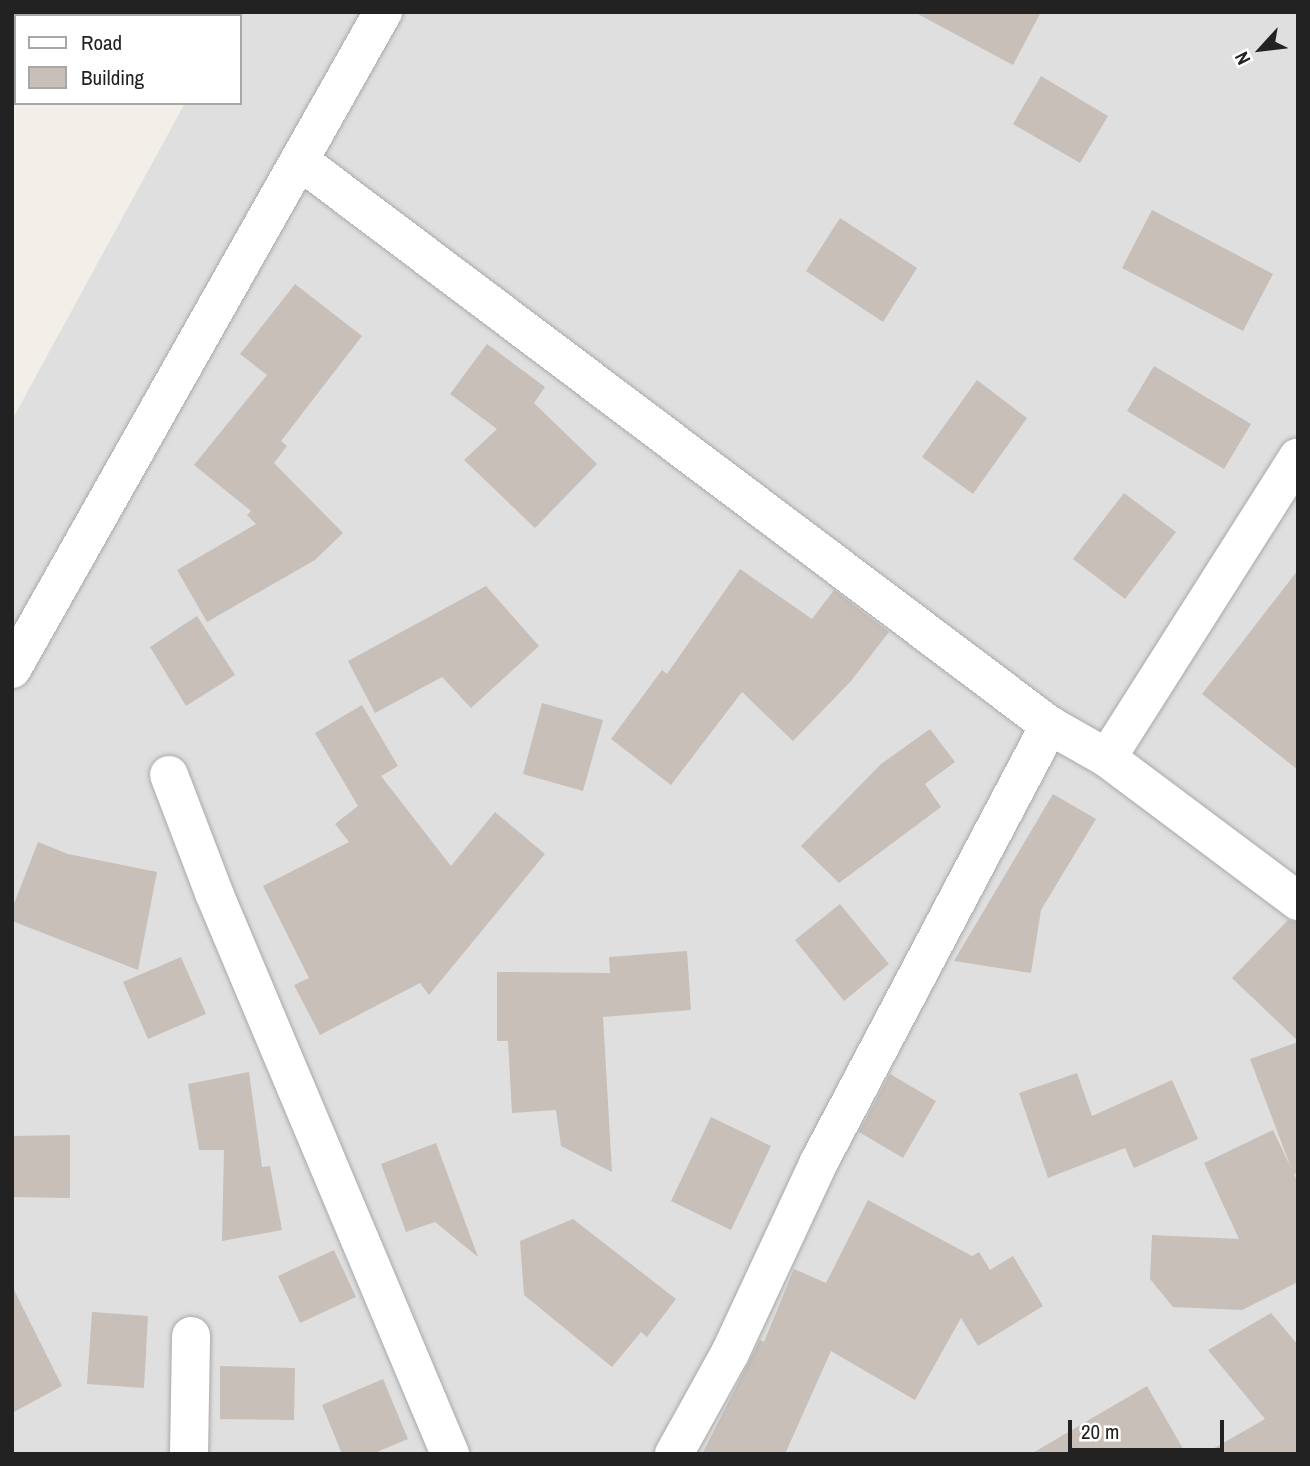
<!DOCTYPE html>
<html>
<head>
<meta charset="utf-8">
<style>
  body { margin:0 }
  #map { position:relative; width:1310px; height:1466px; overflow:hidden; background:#f2efe9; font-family:"Archivo Narrow",sans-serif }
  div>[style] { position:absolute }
  .residential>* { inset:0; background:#e0dfdf }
  .building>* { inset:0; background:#c7bfb8 }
  .roads { filter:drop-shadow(0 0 2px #a9a9a9) drop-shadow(0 0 2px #a9a9a9) }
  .minor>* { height:38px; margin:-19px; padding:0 19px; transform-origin:19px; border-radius:19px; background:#fff }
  span { translate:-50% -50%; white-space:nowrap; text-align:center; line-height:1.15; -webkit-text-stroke:7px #fff; paint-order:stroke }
  .frame { position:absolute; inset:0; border:14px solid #222; pointer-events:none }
  .legend { position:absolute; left:14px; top:14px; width:228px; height:91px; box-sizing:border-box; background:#fff; border:2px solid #a7a7a7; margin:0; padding:9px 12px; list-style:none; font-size:21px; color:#222 }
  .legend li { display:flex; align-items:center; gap:14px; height:35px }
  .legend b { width:35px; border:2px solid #a7a7a7 }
  .north { position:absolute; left:1226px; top:14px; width:70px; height:70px; -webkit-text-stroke:5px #fff; paint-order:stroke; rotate:243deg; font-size:19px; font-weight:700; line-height:28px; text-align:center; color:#222 }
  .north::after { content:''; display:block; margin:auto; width:24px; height:32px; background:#222; clip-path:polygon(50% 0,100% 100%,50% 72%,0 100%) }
  .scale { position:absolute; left:1068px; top:1420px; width:156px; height:32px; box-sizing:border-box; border:4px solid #222; border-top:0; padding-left:9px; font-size:21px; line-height:24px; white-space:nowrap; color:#222; -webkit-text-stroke:5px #fff; paint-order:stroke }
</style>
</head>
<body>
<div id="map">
  <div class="residential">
    <i style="clip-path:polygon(235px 12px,1298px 12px,1298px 1454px,12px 1454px,12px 420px,185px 103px,240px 103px,240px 16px,233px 16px)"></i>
  </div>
  <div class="building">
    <i style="clip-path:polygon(914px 12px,1041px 12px,1013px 65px)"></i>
    <i style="clip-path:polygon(1041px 76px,1108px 116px,1080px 163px,1013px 124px)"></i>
    <i style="clip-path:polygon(1152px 210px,1273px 274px,1243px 331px,1122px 268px)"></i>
    <i style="clip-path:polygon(840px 218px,917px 268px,883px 322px,806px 271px)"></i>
    <i style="clip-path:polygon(295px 284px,362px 336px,281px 441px,287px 446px,274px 463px,343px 533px,315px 560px,207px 622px,177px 570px,256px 524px,247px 515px,251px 511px,194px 465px,267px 375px,240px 354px)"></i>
    <i style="clip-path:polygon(487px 344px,545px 387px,534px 403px,597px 464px,535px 528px,464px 460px,497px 429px,450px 394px)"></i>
    <i style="clip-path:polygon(1154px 366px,1251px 424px,1224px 469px,1127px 411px)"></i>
    <i style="clip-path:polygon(977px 380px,1027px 418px,973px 494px,922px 457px)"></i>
    <i style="clip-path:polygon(1124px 493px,1176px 532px,1125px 599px,1073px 559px)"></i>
    <i style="clip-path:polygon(740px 569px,812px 619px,834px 590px,889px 632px,851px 681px,793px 741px,742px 692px,671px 785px,611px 739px,662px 670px,667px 674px)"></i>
    <i style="clip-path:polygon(1298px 570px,1298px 770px,1202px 694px)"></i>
    <i style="clip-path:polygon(486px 586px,539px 646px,471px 708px,442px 677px,375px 713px,348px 661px)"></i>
    <i style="clip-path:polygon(197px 616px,235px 675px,186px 706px,150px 647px)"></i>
    <i style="clip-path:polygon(542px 703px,603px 720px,583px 791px,523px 774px)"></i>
    <i style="clip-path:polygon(362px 705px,398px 766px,381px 776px,451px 866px,495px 812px,545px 854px,429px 995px,420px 983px,320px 1035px,294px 985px,309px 978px,263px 886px,349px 842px,335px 824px,358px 806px,315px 733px)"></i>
    <i style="clip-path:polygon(930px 729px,955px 762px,925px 784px,941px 807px,839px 883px,801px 846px,881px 764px)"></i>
    <i style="clip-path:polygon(1053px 794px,1096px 819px,1041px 910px,1031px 973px,954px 961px)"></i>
    <i style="clip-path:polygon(38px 842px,68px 854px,157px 872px,138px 970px,12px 921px,12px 909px)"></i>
    <i style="clip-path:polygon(840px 904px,889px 964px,844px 1001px,795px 940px)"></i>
    <i style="clip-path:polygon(1288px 920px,1298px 922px,1298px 1041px,1232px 978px)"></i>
    <i style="clip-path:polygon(687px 951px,691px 1010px,603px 1017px,612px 1172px,561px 1146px,556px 1110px,512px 1113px,508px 1041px,497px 1041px,497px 972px,610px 973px,609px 957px)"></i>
    <i style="clip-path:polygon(181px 957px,206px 1014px,148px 1039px,123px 982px)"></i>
    <i style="clip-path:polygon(1298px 1042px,1298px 1173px,1294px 1174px,1298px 1183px,1298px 1282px,1242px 1310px,1173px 1307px,1150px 1279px,1152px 1235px,1239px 1239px,1204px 1163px,1273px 1130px,1291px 1168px,1250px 1059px)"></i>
    <i style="clip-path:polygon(249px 1072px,262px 1167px,270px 1166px,282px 1230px,222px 1241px,224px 1150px,199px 1150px,188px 1084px)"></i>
    <i style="clip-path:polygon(1077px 1073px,1092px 1116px,1172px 1080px,1198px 1139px,1134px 1168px,1125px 1148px,1048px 1178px,1019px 1093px)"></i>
    <i style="clip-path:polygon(890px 1074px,936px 1101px,903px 1158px,859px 1132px)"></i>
    <i style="clip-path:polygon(711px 1117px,771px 1146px,731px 1230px,671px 1201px)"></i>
    <i style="clip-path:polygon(70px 1135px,70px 1198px,12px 1197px,12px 1136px)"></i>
    <i style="clip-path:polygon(436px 1143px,478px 1257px,435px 1222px,406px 1232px,381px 1164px)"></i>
    <i style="clip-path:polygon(868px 1200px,972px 1256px,979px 1252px,990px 1270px,1013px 1256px,1043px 1306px,978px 1346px,961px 1318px,915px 1400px,831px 1351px,785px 1454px,702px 1454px,760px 1340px,764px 1342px,794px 1269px,826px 1283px)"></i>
    <i style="clip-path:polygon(573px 1219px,676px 1299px,647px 1337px,641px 1332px,612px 1367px,524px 1295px,520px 1241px)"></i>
    <i style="clip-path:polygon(334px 1250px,356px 1297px,300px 1323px,278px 1276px)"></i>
    <i style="clip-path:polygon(12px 1286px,62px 1386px,12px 1413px)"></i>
    <i style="clip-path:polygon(92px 1312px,148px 1316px,144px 1388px,87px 1384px)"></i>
    <i style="clip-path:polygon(1271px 1313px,1298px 1345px,1298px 1454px,1204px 1454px,1265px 1419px,1208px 1350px)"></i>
    <i style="clip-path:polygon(220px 1366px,295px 1368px,294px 1420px,220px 1419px)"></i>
    <i style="clip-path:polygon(383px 1379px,408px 1439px,372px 1454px,342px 1454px,322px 1405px)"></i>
    <i style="clip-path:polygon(1147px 1386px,1186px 1454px,1031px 1454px)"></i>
  </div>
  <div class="roads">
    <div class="minor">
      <i style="left:300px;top:161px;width:938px;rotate:36.98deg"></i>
      <i style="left:1049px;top:725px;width:67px;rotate:29.6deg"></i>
      <i style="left:1107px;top:758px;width:239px;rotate:36.8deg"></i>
      <i style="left:12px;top:669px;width:755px;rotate:-60.55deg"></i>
      <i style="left:1107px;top:758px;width:356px;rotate:-57.6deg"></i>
      <i style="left:169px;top:775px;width:126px;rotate:69.1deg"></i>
      <i style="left:214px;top:893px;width:609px;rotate:67.18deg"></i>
      <i style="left:189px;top:1454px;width:118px;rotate:-89deg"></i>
      <i style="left:674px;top:1454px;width:115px;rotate:-61deg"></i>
      <i style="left:730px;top:1353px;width:211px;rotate:-65deg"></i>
      <i style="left:819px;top:1162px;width:494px;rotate:-62.2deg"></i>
    </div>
  </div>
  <div class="frame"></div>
  <ul class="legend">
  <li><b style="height:9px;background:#fff"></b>Road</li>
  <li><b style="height:19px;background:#c7bfb8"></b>Building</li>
  </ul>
  <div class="north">N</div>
  <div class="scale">20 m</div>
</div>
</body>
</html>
